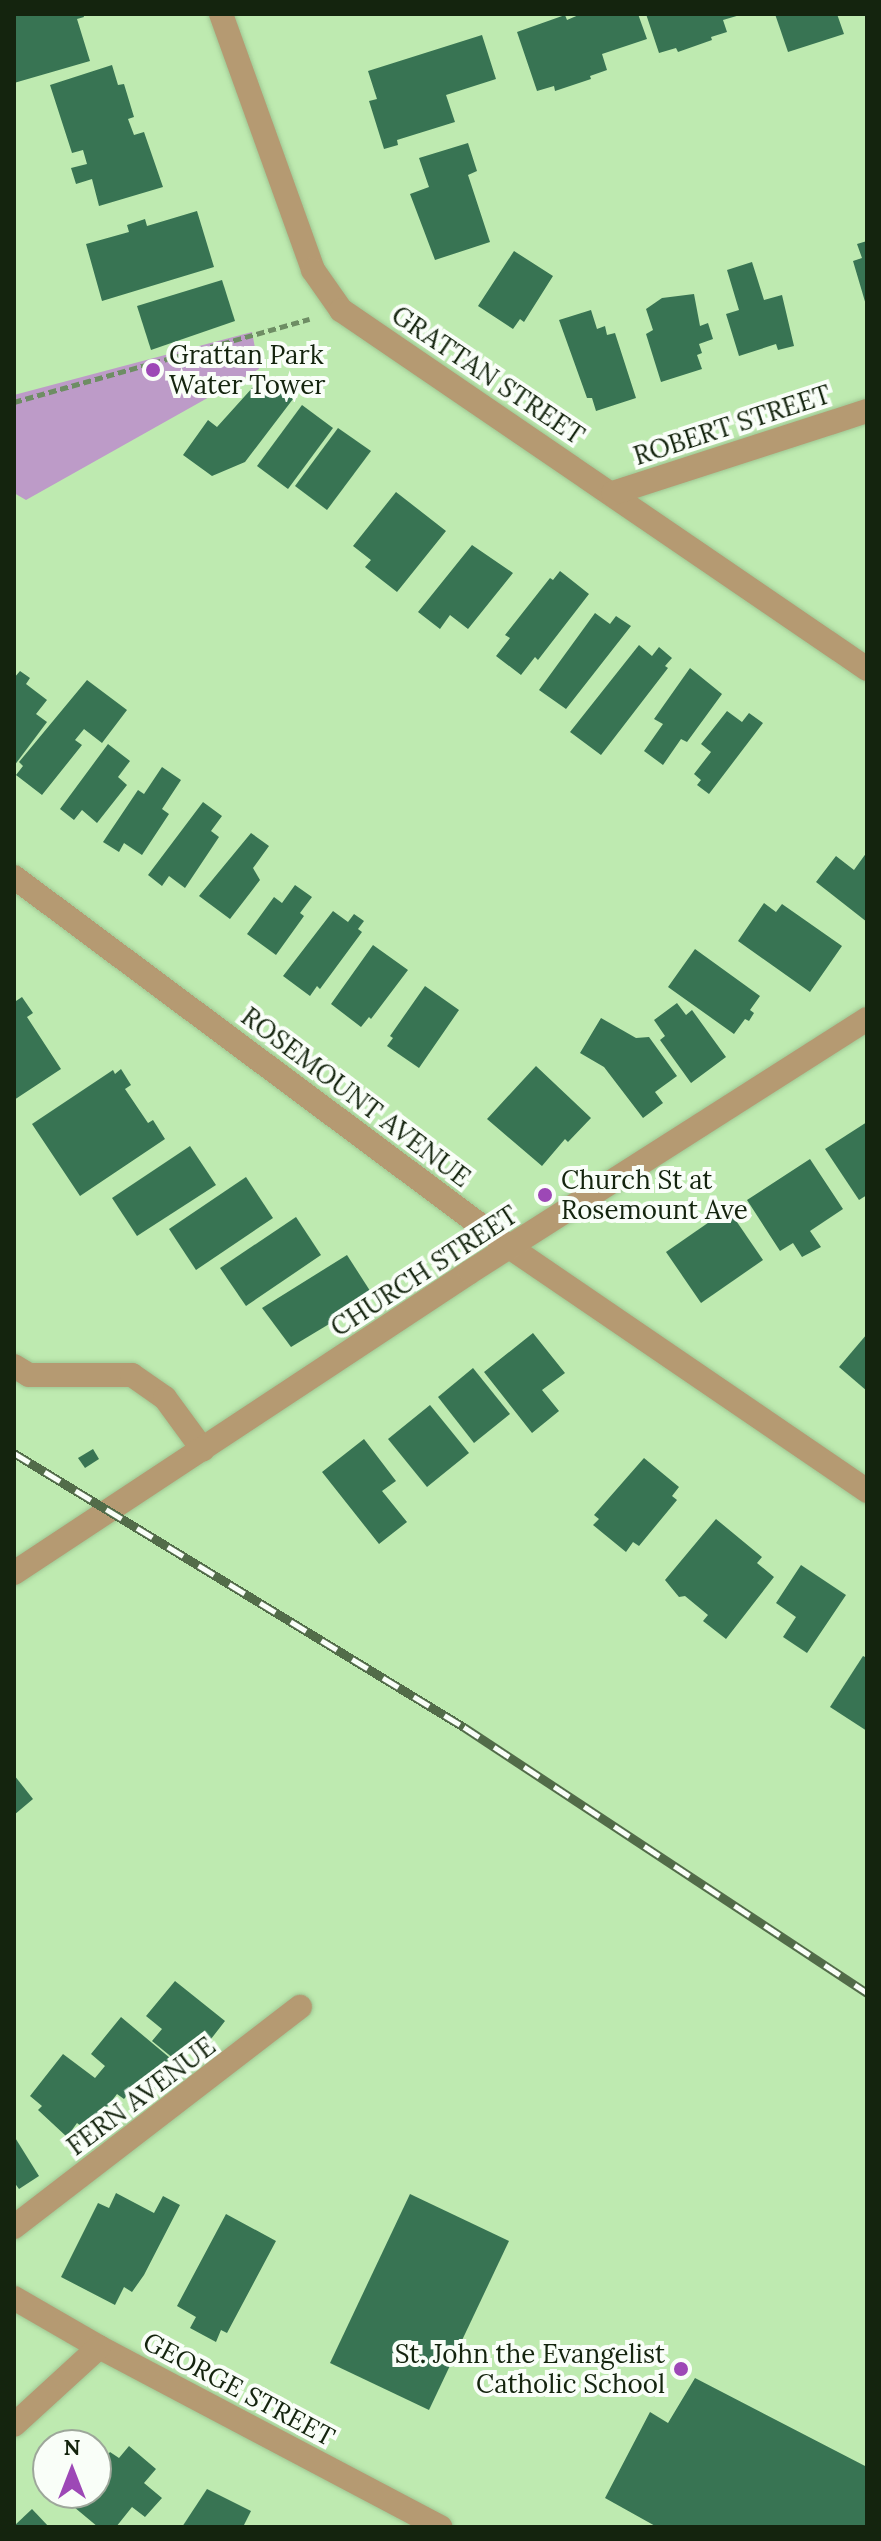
<!DOCTYPE html>
<html>
<head>
<meta charset="utf-8">
<style>
  body { margin:0 }
  #map { position:relative; width:881px; height:2541px; overflow:hidden; background:#beeab0; font-family:Lora,serif }
  div>[style] { position:absolute }
  .green>* { inset:0; background:#bd9bc8 }
  .building>* { inset:0; background:#387453 }
  .path>* { height:5px; margin-top:-2.5px; transform-origin:0; background:repeating-linear-gradient(90deg,#6e8d64 0 8px,transparent 0 12px) }
  .roads { filter:drop-shadow(0 0 2px #9fc693) drop-shadow(0 0 2px #9fc693) }
  .minor>* { height:24px; margin:-12px; padding:0 12px; transform-origin:12px; border-radius:12px; background:#b59a72 }
  .rail>* { height:9px; margin-top:-4.5px; transform-origin:0; background:repeating-linear-gradient(90deg,#f9fef8 0 18px,#526c49 0 36px); box-sizing:border-box; border-block:2px solid #526c49 }
  .dots>* { width:22px; height:22px; translate:-50% -50%; box-sizing:border-box; border:4px solid #f9fef8; border-radius:50% }
  span { translate:-50% -50%; white-space:nowrap; text-align:center; line-height:1.15; -webkit-text-stroke:8px #f9fef8; paint-order:stroke }
  .poi-label { font-size:26px; color:#14240e }
  .left { translate:0 -50%; text-align:left }
  .right { translate:-100% -50%; text-align:right }
  .street-label { font-size:26px; color:#14240e }
  .frame { position:absolute; inset:0; border:16px solid #14240e; pointer-events:none }
  .north { position:absolute; left:32px; top:2429px; width:80px; height:80px; box-sizing:border-box; background:#f9fef8; border:2px solid #9da79a; border-radius:50%; rotate:0deg; font-size:22px; font-weight:700; line-height:32px; text-align:center; color:#14240e }
  .north::after { content:''; display:block; margin:auto; width:28px; height:36px; background:#9d48b6; clip-path:polygon(50% 0,100% 100%,50% 72%,0 100%) }
</style>
</head>
<body>
<div id="map">
  <div class="green">
    <i style="clip-path:polygon(252px 332px,259px 369px,26px 500px,14px 493px,14px 395px)"></i>
  </div>
  <div class="building">
    <i style="clip-path:polygon(14px 14px,83px 14px,84px 17px,77px 19px,90px 61px,14px 83px)"></i>
    <i style="clip-path:polygon(581px 14px,638px 14px,647px 39px,602px 54px,607px 70px,590px 76px,591px 79px,555px 91px,554px 86px,537px 91px,517px 32px,565px 15px,567px 20px)"></i>
    <i style="clip-path:polygon(646px 14px,740px 14px,740px 15px,723px 20px,727px 32px,711px 37px,712px 40px,678px 52px,676px 48px,659px 53px)"></i>
    <i style="clip-path:polygon(775px 14px,837px 14px,844px 34px,788px 52px)"></i>
    <i style="clip-path:polygon(482px 35px,496px 79px,446px 95px,455px 122px,397px 140px,398px 145px,384px 149px,369px 101px,377px 99px,368px 71px)"></i>
    <i style="clip-path:polygon(112px 65px,118px 85px,124px 84px,134px 117px,128px 119px,134px 135px,144px 132px,163px 187px,99px 206px,92px 179px,76px 184px,71px 168px,87px 164px,83px 150px,72px 153px,50px 85px)"></i>
    <i style="clip-path:polygon(468px 143px,477px 171px,468px 175px,490px 242px,435px 260px,410px 194px,429px 187px,419px 158px)"></i>
    <i style="clip-path:polygon(197px 211px,214px 267px,102px 301px,86px 244px,129px 232px,127px 225px,145px 219px,147px 226px)"></i>
    <i style="clip-path:polygon(867px 241px,867px 305px,866px 305px,853px 261px,862px 258px,857px 244px)"></i>
    <i style="clip-path:polygon(514px 251px,553px 276px,524px 322px,520px 319px,513px 329px,478px 306px)"></i>
    <i style="clip-path:polygon(752px 262px,764px 300px,782px 295px,794px 346px,778px 350px,776px 344px,739px 356px,726px 314px,739px 310px,727px 270px)"></i>
    <i style="clip-path:polygon(222px 280px,235px 321px,151px 350px,137px 306px)"></i>
    <i style="clip-path:polygon(694px 294px,700px 326px,708px 323px,713px 339px,699px 344px,702px 353px,697px 355px,702px 369px,661px 382px,646px 334px,653px 330px,646px 309px,662px 298px)"></i>
    <i style="clip-path:polygon(591px 310px,597px 329px,605px 326px,607px 335px,615px 333px,636px 398px,596px 411px,592px 398px,587px 398px,559px 320px)"></i>
    <i style="clip-path:polygon(262px 377px,293px 399px,245px 462px,212px 476px,183px 455px,208px 420px,217px 427px)"></i>
    <i style="clip-path:polygon(302px 405px,333px 428px,288px 489px,257px 466px)"></i>
    <i style="clip-path:polygon(338px 428px,371px 451px,327px 510px,295px 486px)"></i>
    <i style="clip-path:polygon(396px 492px,446px 531px,397px 592px,365px 567px,371px 560px,353px 546px)"></i>
    <i style="clip-path:polygon(472px 545px,513px 573px,468px 629px,450px 615px,440px 629px,418px 612px)"></i>
    <i style="clip-path:polygon(560px 571px,589px 594px,538px 660px,535px 657px,521px 675px,496px 656px,510px 638px,505px 635px,550px 578px,553px 580px)"></i>
    <i style="clip-path:polygon(595px 613px,610px 624px,616px 616px,631px 626px,566px 709px,539px 690px)"></i>
    <i style="clip-path:polygon(639px 645px,652px 656px,659px 647px,672px 658px,665px 666px,668px 668px,601px 755px,570px 732px)"></i>
    <i style="clip-path:polygon(690px 668px,722px 694px,687px 742px,681px 739px,663px 765px,644px 751px,663px 724px,654px 719px)"></i>
    <i style="clip-path:polygon(20px 671px,30px 678px,26px 684px,47px 700px,36px 714px,47px 722px,14px 766px,14px 678px)"></i>
    <i style="clip-path:polygon(87px 680px,127px 710px,102px 743px,84px 729px,75px 740px,82px 745px,42px 795px,16px 775px,23px 766px,19px 762px)"></i>
    <i style="clip-path:polygon(727px 711px,742px 722px,749px 713px,763px 723px,709px 794px,697px 785px,701px 780px,694px 774px,711px 752px,701px 744px)"></i>
    <i style="clip-path:polygon(108px 744px,130px 761px,118px 777px,127px 785px,97px 823px,82px 810px,74px 820px,60px 809px)"></i>
    <i style="clip-path:polygon(162px 767px,181px 780px,162px 809px,169px 814px,142px 855px,124px 843px,119px 852px,103px 842px,138px 790px,144px 794px)"></i>
    <i style="clip-path:polygon(203px 802px,222px 816px,211px 831px,219px 837px,185px 888px,169px 876px,162px 886px,148px 875px)"></i>
    <i style="clip-path:polygon(251px 833px,269px 846px,253px 868px,260px 880px,230px 919px,199px 896px)"></i>
    <i style="clip-path:polygon(867px 852px,867px 922px,816px 882px,836px 856px,854px 870px)"></i>
    <i style="clip-path:polygon(295px 885px,312px 897px,300px 913px,304px 916px,276px 955px,247px 934px,274px 897px,282px 903px)"></i>
    <i style="clip-path:polygon(764px 903px,776px 912px,782px 904px,842px 946px,810px 992px,738px 941px)"></i>
    <i style="clip-path:polygon(333px 911px,348px 922px,354px 914px,364px 921px,358px 929px,362px 932px,320px 989px,317px 986px,310px 996px,283px 976px)"></i>
    <i style="clip-path:polygon(373px 945px,408px 970px,371px 1019px,369px 1017px,361px 1027px,331px 1004px)"></i>
    <i style="clip-path:polygon(695px 949px,760px 996px,750px 1010px,754px 1013px,749px 1021px,745px 1019px,734px 1034px,668px 987px)"></i>
    <i style="clip-path:polygon(425px 986px,459px 1010px,419px 1068px,387px 1046px,393px 1038px,390px 1036px)"></i>
    <i style="clip-path:polygon(14px 997px,16px 1001px,22px 997px,33px 1013px,27px 1017px,61px 1069px,14px 1100px)"></i>
    <i style="clip-path:polygon(677px 1003px,686px 1015px,692px 1010px,726px 1057px,691px 1083px,660px 1040px,665px 1036px,654px 1020px)"></i>
    <i style="clip-path:polygon(601px 1018px,636px 1038px,649px 1037px,677px 1076px,655px 1092px,663px 1103px,643px 1118px,604px 1067px,580px 1053px)"></i>
    <i style="clip-path:polygon(536px 1066px,591px 1118px,568px 1142px,565px 1139px,542px 1166px,487px 1119px)"></i>
    <i style="clip-path:polygon(121px 1069px,131px 1085px,125px 1089px,148px 1123px,153px 1120px,165px 1139px,80px 1196px,32px 1124px,113px 1070px,115px 1074px)"></i>
    <i style="clip-path:polygon(867px 1122px,867px 1195px,859px 1200px,825px 1149px)"></i>
    <i style="clip-path:polygon(190px 1146px,216px 1185px,137px 1236px,112px 1198px)"></i>
    <i style="clip-path:polygon(810px 1159px,843px 1209px,810px 1231px,821px 1247px,802px 1257px,793px 1243px,780px 1251px,747px 1200px)"></i>
    <i style="clip-path:polygon(246px 1177px,273px 1218px,196px 1270px,169px 1229px)"></i>
    <i style="clip-path:polygon(728px 1209px,763px 1260px,701px 1303px,666px 1252px)"></i>
    <i style="clip-path:polygon(296px 1217px,321px 1255px,246px 1306px,220px 1268px)"></i>
    <i style="clip-path:polygon(347px 1255px,374px 1297px,291px 1347px,262px 1308px)"></i>
    <i style="clip-path:polygon(533px 1333px,565px 1373px,542px 1390px,559px 1411px,532px 1433px,484px 1372px)"></i>
    <i style="clip-path:polygon(867px 1334px,867px 1391px,839px 1367px)"></i>
    <i style="clip-path:polygon(473px 1368px,510px 1414px,474px 1443px,438px 1397px)"></i>
    <i style="clip-path:polygon(430px 1405px,469px 1453px,427px 1487px,388px 1439px)"></i>
    <i style="clip-path:polygon(364px 1439px,396px 1481px,382px 1491px,407px 1522px,379px 1544px,322px 1472px)"></i>
    <i style="clip-path:polygon(93px 1449px,99px 1459px,85px 1468px,78px 1458px)"></i>
    <i style="clip-path:polygon(644px 1458px,679px 1487px,672px 1496px,677px 1500px,639px 1546px,633px 1542px,626px 1552px,593px 1525px,599px 1519px,594px 1515px)"></i>
    <i style="clip-path:polygon(716px 1519px,762px 1557px,757px 1563px,774px 1577px,726px 1639px,703px 1621px,708px 1615px,685px 1596px,679px 1597px,665px 1580px)"></i>
    <i style="clip-path:polygon(801px 1565px,846px 1595px,807px 1653px,783px 1637px,796px 1617px,776px 1603px)"></i>
    <i style="clip-path:polygon(863px 1656px,867px 1658px,867px 1731px,830px 1707px)"></i>
    <i style="clip-path:polygon(14px 1775px,33px 1799px,14px 1815px)"></i>
    <i style="clip-path:polygon(175px 1981px,225px 2021px,197px 2057px,189px 2050px,179px 2063px,152px 2041px,162px 2029px,146px 2016px)"></i>
    <i style="clip-path:polygon(121px 2017px,170px 2058px,155px 2078px,159px 2082px,150px 2094px,145px 2090px,141px 2095px,132px 2089px,124px 2099px,117px 2094px,91px 2128px,85px 2129px,77px 2123px,67px 2137px,38px 2110px,42px 2106px,30px 2096px,63px 2054px,95px 2078px,105px 2066px,91px 2054px)"></i>
    <i style="clip-path:polygon(14px 2136px,39px 2176px,19px 2189px,14px 2182px)"></i>
    <i style="clip-path:polygon(116px 2193px,154px 2213px,163px 2196px,180px 2205px,144px 2275px,132px 2292px,124px 2287px,115px 2305px,61px 2277px,98px 2203px,109px 2208px)"></i>
    <i style="clip-path:polygon(410px 2194px,509px 2241px,429px 2410px,330px 2363px)"></i>
    <i style="clip-path:polygon(226px 2214px,276px 2241px,227px 2333px,221px 2330px,216px 2342px,190px 2328px,196px 2317px,177px 2306px)"></i>
    <i style="clip-path:polygon(695px 2378px,867px 2467px,867px 2527px,657px 2527px,605px 2498px,650px 2412px,668px 2423px)"></i>
    <i style="clip-path:polygon(129px 2446px,156px 2469px,144px 2483px,162px 2498px,145px 2517px,132px 2507px,116px 2527px,98px 2527px,68px 2502px,75px 2493px,96px 2493px,96px 2469px,110px 2452px,119px 2458px)"></i>
    <i style="clip-path:polygon(207px 2489px,251px 2511px,243px 2527px,182px 2527px)"></i>
    <i style="clip-path:polygon(32px 2509px,49px 2527px,14px 2527px,14px 2526px)"></i>
  </div>
  <div class="path">
    <i style="left:14px;top:402px;width:307px;rotate:-15.7deg"></i>
  </div>
  <div class="roads">
    <div class="minor">
      <i style="left:221px;top:14px;width:272px;rotate:70.2deg"></i>
      <i style="left:313px;top:270px;width:49px;rotate:55deg"></i>
      <i style="left:341px;top:310px;width:637px;rotate:34.31deg"></i>
      <i style="left:613px;top:493px;width:267px;rotate:-17.9deg"></i>
      <i style="left:14px;top:877px;width:620px;rotate:36.74deg"></i>
      <i style="left:511px;top:1248px;width:431px;rotate:34.3deg"></i>
      <i style="left:14px;top:1366px;width:17px;rotate:31deg"></i>
      <i style="left:29px;top:1375px;width:103px"></i>
      <i style="left:132px;top:1375px;width:40px;rotate:34.9deg"></i>
      <i style="left:165px;top:1398px;width:64px;rotate:53.8deg"></i>
      <i style="left:14px;top:1573px;width:546px;rotate:-33.43deg"></i>
      <i style="left:470px;top:1272px;width:471px;rotate:-32.5deg"></i>
      <i style="left:14px;top:2227px;width:361px;rotate:-37.6deg"></i>
      <i style="left:14px;top:2298px;width:98px;rotate:30deg"></i>
      <i style="left:99px;top:2347px;width:386px;rotate:27.8deg"></i>
      <i style="left:14px;top:2425px;width:115px;rotate:-42.5deg"></i>
    </div>
  </div>
  <div class="rail">
    <i style="left:14px;top:1453px;width:527px;rotate:31.34deg"></i>
    <i style="left:464px;top:1727px;width:483px;rotate:33.4deg"></i>
  </div>
  <div class="dots">
    <i style="left:153px;top:370px;background:#9d48b6"></i>
    <i style="left:545px;top:1195px;background:#9d48b6"></i>
    <i style="left:681px;top:2369px;background:#9d48b6"></i>
  </div>
  <div class="poi-label">
    <span class="left" style="left:169px;top:370px">Grattan Park<br>Water Tower</span>
    <span class="left" style="left:561px;top:1195px">Church St at<br>Rosemount Ave</span>
    <span class="right" style="left:665px;top:2369px">St. John the Evangelist<br>Catholic School</span>
  </div>
  <div class="street-label">
    <span style="left:488px;top:375px;rotate:34deg">GRATTAN STREET</span>
    <span style="left:732px;top:425px;rotate:-18deg">ROBERT STREET</span>
    <span style="left:356px;top:1097px;rotate:37deg">ROSEMOUNT AVENUE</span>
    <span style="left:424px;top:1271px;rotate:-33deg">CHURCH STREET</span>
    <span style="left:141px;top:2096px;rotate:-37deg">FERN AVENUE</span>
    <span style="left:239px;top:2389px;rotate:28deg">GEORGE STREET</span>
  </div>
  <div class="frame"></div>
  <div class="north">N</div>
</div>
</body>
</html>
